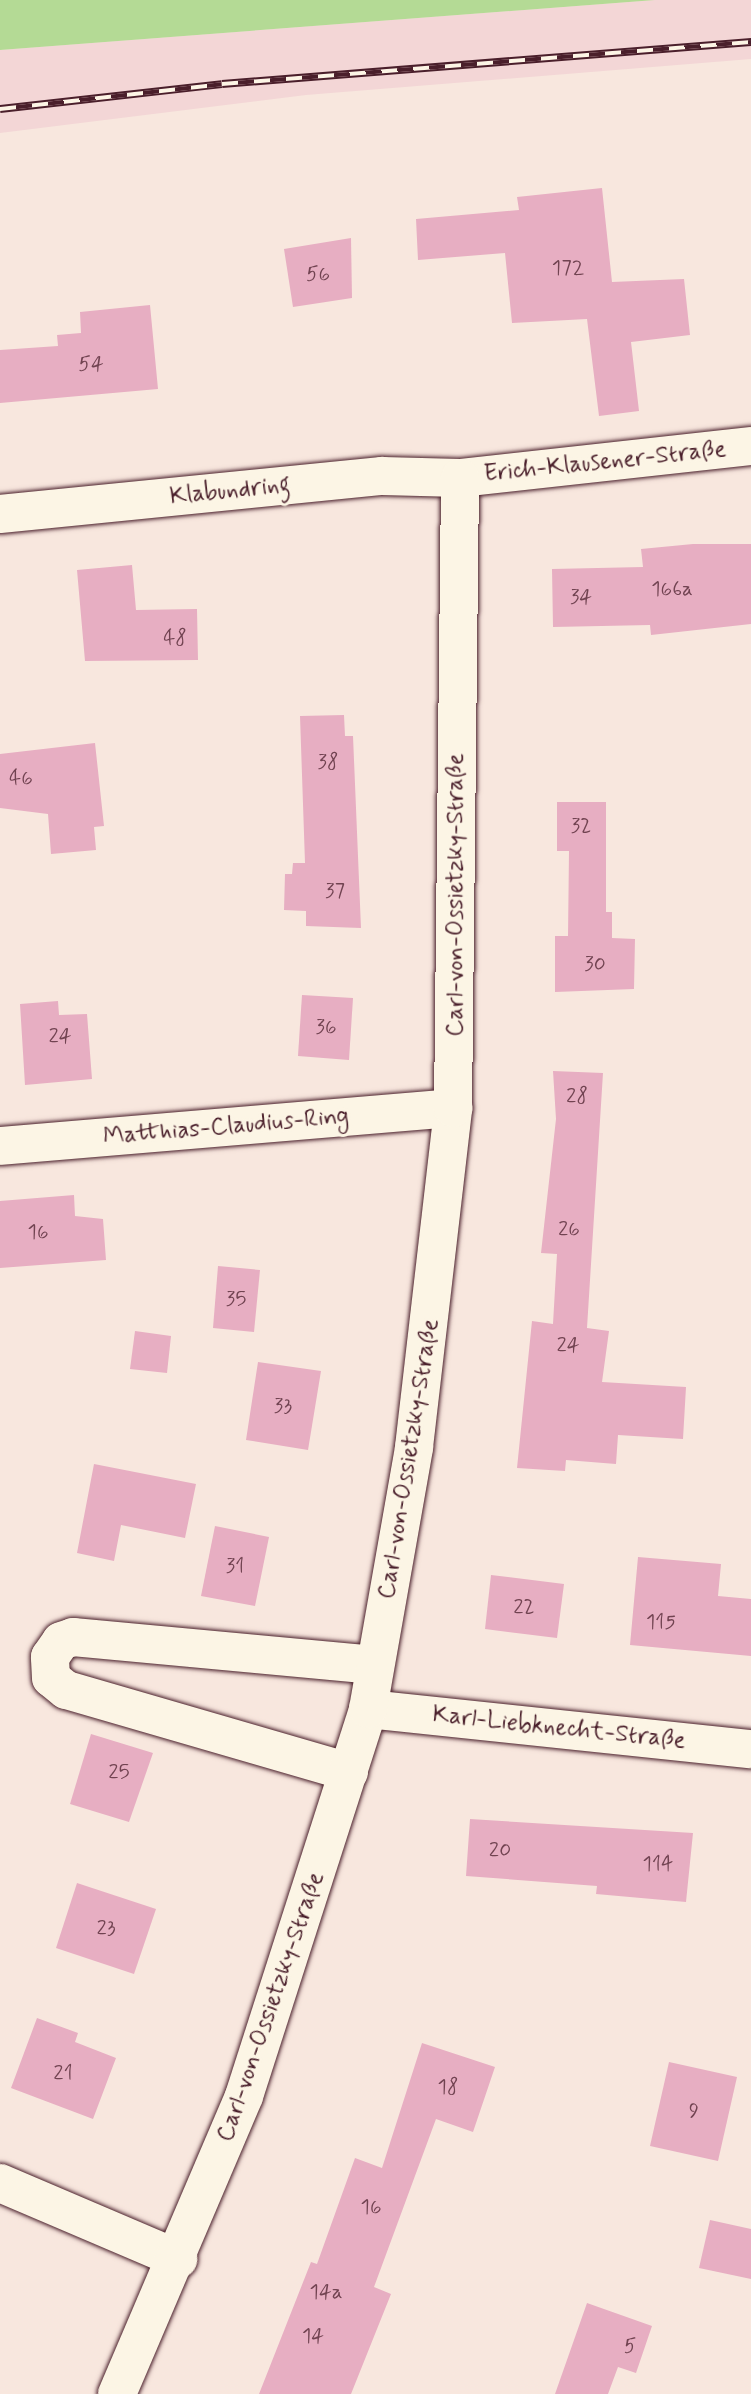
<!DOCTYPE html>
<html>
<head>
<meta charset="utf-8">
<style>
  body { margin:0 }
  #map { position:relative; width:751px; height:2394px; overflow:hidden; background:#f8e7de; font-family:Mynerve,sans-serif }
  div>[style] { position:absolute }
  .built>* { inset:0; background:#f3d6d6 }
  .green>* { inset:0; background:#b4da95 }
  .building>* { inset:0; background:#e7aec2 }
  .roads { filter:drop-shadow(0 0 2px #4a1f2b) drop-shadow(0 0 2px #4a1f2b) }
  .minor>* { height:38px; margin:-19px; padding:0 19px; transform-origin:19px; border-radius:19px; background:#fcf5e5 }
  .rail>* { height:8px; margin-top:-4px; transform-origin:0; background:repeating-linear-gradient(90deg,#fcf5e5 0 16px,#4a1f2b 0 32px); box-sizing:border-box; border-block:2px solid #4a1f2b }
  span { translate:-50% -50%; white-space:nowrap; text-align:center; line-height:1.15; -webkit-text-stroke:6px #fcf5e5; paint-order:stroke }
  .number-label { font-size:21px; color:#714351 }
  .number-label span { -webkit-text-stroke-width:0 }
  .street-label { font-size:24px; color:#4a1f2b }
</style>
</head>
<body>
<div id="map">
  <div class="built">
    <i style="clip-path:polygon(655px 0,751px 0,751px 59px,306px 95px,0 133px,0 50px)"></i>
  </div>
  <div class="green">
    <i style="clip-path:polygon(0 0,655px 0,0 50px)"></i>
  </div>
  <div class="building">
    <i style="clip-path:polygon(602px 188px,612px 282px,684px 279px,690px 335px,631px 342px,639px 411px,599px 416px,587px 319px,512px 323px,505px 253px,418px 260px,416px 219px,519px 210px,517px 197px)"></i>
    <i style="clip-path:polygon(351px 238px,352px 298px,293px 307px,284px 249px)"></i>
    <i style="clip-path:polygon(150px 305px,158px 389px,0 403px,0 350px,58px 346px,57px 335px,81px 333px,80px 312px)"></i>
    <i style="clip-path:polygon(693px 544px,751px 544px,751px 624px,651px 635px,650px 625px,553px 627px,552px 569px,643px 567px,641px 549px)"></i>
    <i style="clip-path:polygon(132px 565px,136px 610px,197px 609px,198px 660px,85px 661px,77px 570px)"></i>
    <i style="clip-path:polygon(344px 715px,345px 736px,353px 736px,361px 928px,306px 926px,306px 911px,284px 910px,285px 874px,292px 874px,293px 863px,305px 863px,300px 716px)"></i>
    <i style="clip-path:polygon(95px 743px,104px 826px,94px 827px,96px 850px,51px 854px,48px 814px,0 808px,0 754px)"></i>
    <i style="clip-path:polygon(557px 802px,606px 802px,606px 912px,612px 912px,612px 938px,635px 939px,634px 989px,555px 992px,555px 936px,568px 936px,569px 851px,557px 851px)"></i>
    <i style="clip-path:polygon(302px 995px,353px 998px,349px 1060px,298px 1056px)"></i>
    <i style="clip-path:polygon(58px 1001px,59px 1015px,87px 1014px,92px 1079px,25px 1085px,20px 1004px)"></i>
    <i style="clip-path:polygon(553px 1071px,603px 1073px,587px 1328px,609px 1331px,602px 1382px,686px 1387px,683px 1439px,618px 1435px,616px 1464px,566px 1460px,565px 1471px,517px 1468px,532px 1321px,553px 1324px,557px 1254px,541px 1253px,556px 1119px)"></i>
    <i style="clip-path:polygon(74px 1195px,75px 1216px,103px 1219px,106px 1260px,0 1268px,0 1201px)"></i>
    <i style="clip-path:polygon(218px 1266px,260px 1270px,254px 1332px,213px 1328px)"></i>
    <i style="clip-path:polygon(135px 1331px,171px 1336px,167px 1373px,130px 1369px)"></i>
    <i style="clip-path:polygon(258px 1362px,321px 1371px,308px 1450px,246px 1440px)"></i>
    <i style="clip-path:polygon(94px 1464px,196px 1484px,185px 1538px,121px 1525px,114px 1561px,77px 1553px)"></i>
    <i style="clip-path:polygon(215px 1526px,269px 1537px,255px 1606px,201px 1596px)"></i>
    <i style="clip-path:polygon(638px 1557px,721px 1564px,718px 1596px,751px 1599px,751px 1656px,630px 1645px)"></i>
    <i style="clip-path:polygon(491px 1575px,564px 1584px,557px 1638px,485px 1629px)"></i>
    <i style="clip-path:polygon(91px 1734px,153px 1753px,129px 1822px,70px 1804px)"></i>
    <i style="clip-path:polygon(470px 1819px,693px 1833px,686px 1902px,596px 1894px,597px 1886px,466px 1876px)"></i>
    <i style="clip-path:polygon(77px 1883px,156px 1909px,134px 1974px,56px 1948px)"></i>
    <i style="clip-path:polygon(37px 2018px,78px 2033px,75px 2042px,116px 2058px,93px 2119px,11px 2088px)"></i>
    <i style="clip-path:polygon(422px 2043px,495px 2067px,473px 2132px,436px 2119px,374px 2287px,391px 2294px,351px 2394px,259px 2394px,311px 2262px,317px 2264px,355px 2158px,382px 2168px)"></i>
    <i style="clip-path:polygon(669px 2062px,737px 2077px,718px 2161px,650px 2146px)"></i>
    <i style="clip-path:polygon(710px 2220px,751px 2229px,751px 2279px,699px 2268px)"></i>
    <i style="clip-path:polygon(587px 2303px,652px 2326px,636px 2373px,618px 2367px,608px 2394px,555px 2394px)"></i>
  </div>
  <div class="roads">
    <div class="minor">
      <i style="left:0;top:514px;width:384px;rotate:-5.7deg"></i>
      <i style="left:382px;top:476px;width:78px;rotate:1.5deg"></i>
      <i style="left:460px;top:478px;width:293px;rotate:-6.3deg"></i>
      <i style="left:0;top:1146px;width:455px;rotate:-4.8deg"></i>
      <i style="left:368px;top:1709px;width:385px;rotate:6deg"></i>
      <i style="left:349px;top:1772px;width:295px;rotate:-163.8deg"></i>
      <i style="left:66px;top:1690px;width:19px;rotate:-141deg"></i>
      <i style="left:51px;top:1678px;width:21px;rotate:-93deg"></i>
      <i style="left:50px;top:1657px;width:19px;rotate:-55deg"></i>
      <i style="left:61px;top:1641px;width:13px;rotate:-18deg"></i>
      <i style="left:73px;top:1637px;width:303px;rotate:5.3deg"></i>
      <i style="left:0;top:2183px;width:194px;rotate:23.1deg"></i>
      <i style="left:117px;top:2394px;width:324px;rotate:-66.9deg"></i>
      <i style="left:244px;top:2096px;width:406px;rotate:-72.2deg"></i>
      <i style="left:368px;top:1709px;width:266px;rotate:-80deg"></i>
      <i style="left:414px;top:1447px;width:341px;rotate:-83.4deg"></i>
      <i style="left:453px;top:1108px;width:630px;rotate:-89.36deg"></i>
    </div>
  </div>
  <div class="rail">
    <i style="left:0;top:109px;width:223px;rotate:-6.4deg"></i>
    <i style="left:222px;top:84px;width:531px;rotate:-4.54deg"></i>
  </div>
  <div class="number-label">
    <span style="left:568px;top:268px">172</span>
    <span style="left:318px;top:274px">56</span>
    <span style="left:91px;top:364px">54</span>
    <span style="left:672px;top:589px">166a</span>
    <span style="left:581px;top:597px">34</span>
    <span style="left:175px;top:638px">48</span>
    <span style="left:328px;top:762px">38</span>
    <span style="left:21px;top:778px">46</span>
    <span style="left:581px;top:826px">32</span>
    <span style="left:335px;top:891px">37</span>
    <span style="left:595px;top:964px">30</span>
    <span style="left:326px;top:1027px">36</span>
    <span style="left:60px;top:1036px">24</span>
    <span style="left:577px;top:1096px">28</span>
    <span style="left:569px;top:1229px">26</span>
    <span style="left:38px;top:1232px">16</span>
    <span style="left:236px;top:1299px">35</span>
    <span style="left:568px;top:1345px">24</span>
    <span style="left:283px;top:1406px">33</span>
    <span style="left:235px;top:1566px">31</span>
    <span style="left:524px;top:1607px">22</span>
    <span style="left:661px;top:1622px">115</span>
    <span style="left:119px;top:1772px">25</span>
    <span style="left:500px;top:1850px">20</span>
    <span style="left:658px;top:1864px">114</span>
    <span style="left:106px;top:1928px">23</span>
    <span style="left:63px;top:2073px">21</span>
    <span style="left:448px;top:2087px">18</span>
    <span style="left:694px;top:2111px">9</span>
    <span style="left:371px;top:2207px">16</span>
    <span style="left:326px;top:2292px">14a</span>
    <span style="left:313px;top:2336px">14</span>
    <span style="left:630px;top:2346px">5</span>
  </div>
  <div class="street-label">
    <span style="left:605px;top:462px;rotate:-6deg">Erich-Klausener-Straße</span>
    <span style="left:230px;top:491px;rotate:-6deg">Klabundring</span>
    <span style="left:456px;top:895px;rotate:-90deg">Carl-von-Ossietzky-Straße</span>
    <span style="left:226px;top:1127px;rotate:-5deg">Matthias-Claudius-Ring</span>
    <span style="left:409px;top:1459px;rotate:-81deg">Carl-von-Ossietzky-Straße</span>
    <span style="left:559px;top:1728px;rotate:6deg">Karl-Liebknecht-Straße</span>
    <span style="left:271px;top:2007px;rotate:-71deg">Carl-von-Ossietzky-Straße</span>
  </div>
</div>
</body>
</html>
